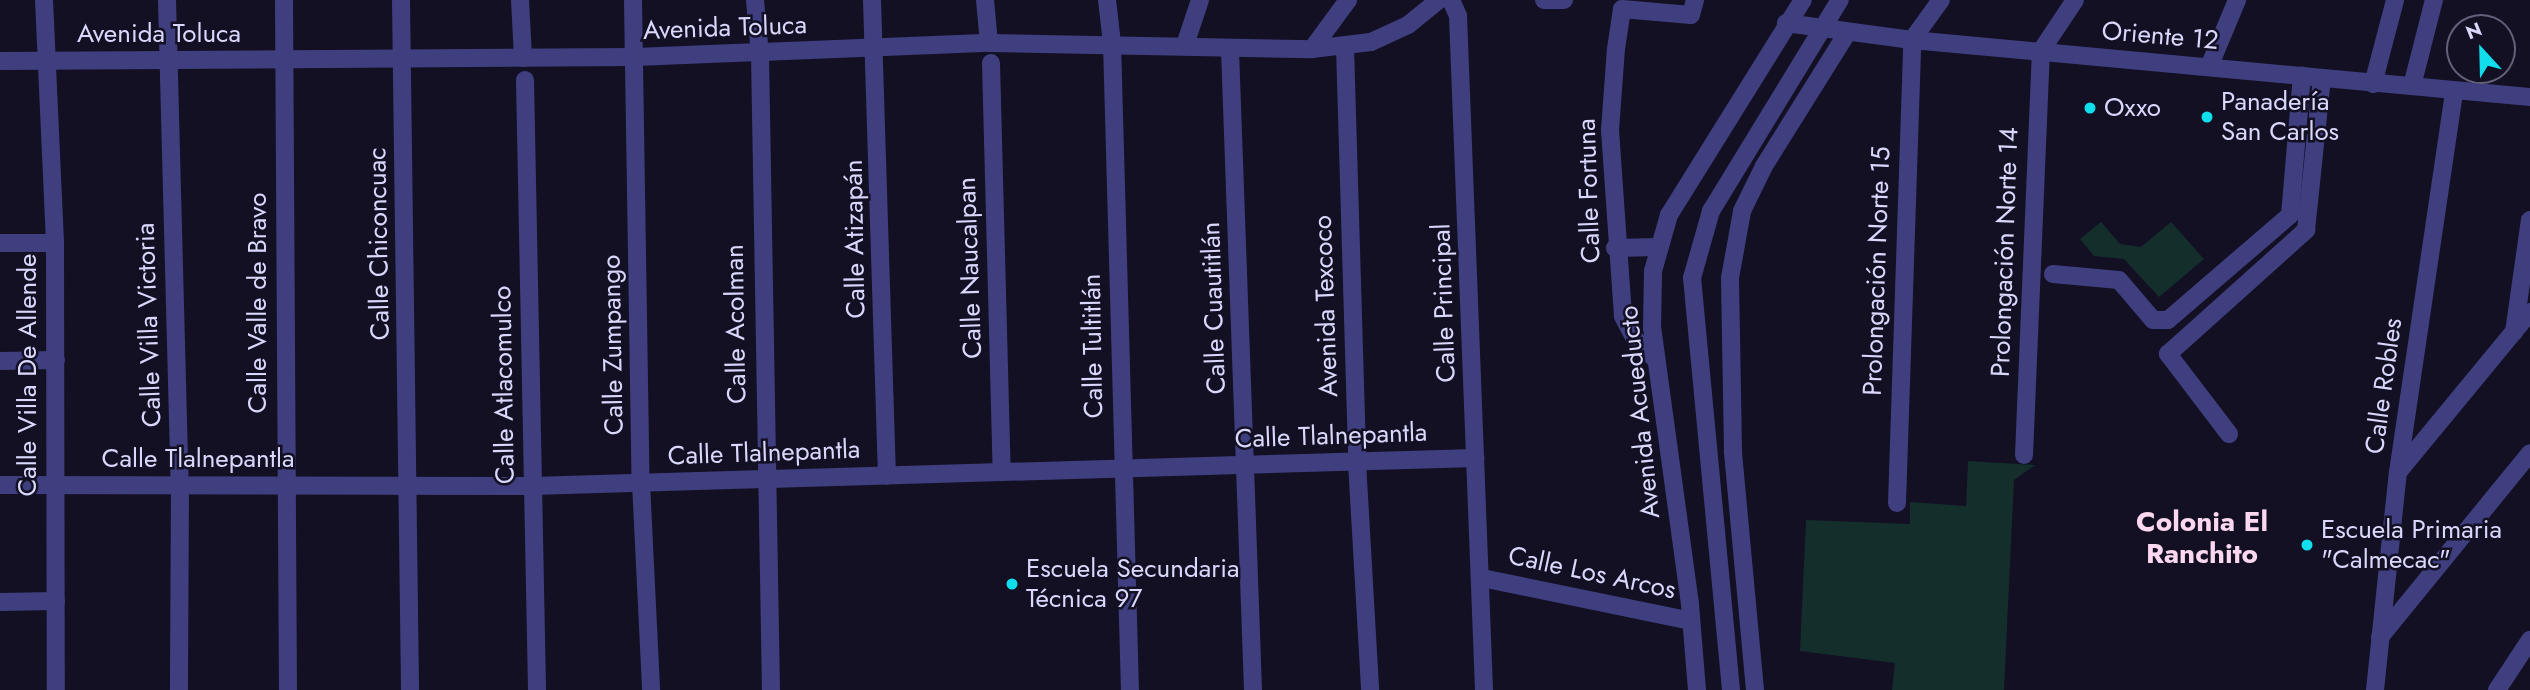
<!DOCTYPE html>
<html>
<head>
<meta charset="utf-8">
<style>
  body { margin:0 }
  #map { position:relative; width:2530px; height:690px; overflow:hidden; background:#131024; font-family:Jost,sans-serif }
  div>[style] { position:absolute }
  .green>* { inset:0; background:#142e2c }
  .minor>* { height:18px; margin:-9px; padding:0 9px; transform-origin:9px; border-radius:9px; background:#3f3f80 }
  .tertiary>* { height:18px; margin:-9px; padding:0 9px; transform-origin:9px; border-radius:9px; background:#3f3f80 }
  .dots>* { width:19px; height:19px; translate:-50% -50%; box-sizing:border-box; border:4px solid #131024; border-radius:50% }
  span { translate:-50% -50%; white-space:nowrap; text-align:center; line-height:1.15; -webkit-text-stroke:5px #131024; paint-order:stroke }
  .street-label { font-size:26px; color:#dad7fc }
  .poi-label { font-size:26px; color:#dad7fc }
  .left { translate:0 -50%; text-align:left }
  .neighbourhood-label { font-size:28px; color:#fcd8f0; font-weight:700 }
  .north { position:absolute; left:2446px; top:14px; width:70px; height:70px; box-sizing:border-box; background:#131024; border:2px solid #63607a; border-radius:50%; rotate:338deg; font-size:19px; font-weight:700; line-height:28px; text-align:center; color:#dad7fc }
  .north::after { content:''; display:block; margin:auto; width:24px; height:32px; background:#11deed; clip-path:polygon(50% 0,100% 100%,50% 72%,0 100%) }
</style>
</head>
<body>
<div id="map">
  <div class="green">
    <i style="clip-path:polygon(2101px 222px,2120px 244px,2141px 247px,2171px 222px,2204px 259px,2159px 297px,2124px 259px,2094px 256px,2080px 239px)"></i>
    <i style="clip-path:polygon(1968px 461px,2035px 465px,2014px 480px,2004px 690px,1892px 690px,1895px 663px,1800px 651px,1806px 520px,1910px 524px,1910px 502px,1966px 506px)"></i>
  </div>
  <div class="minor">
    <i style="left:44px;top:0;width:243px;rotate:87.4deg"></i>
    <i style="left:55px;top:243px;width:447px;rotate:89.9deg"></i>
    <i style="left:167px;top:0;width:486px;rotate:88.5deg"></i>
    <i style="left:180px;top:486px;width:204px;rotate:90.3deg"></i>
    <i style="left:284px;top:0;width:690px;rotate:89.67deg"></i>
    <i style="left:401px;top:0;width:690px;rotate:89.25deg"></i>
    <i style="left:520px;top:0;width:58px;rotate:87deg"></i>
    <i style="left:633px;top:0;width:483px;rotate:89.1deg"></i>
    <i style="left:641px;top:483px;width:207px;rotate:87.2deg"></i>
    <i style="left:755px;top:0;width:55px;rotate:84.8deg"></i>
    <i style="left:760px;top:55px;width:635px;rotate:89.01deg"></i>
    <i style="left:872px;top:0;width:476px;rotate:88.2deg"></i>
    <i style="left:985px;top:0;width:43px;rotate:84.7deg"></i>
    <i style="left:1107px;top:0;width:43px;rotate:83.4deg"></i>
    <i style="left:1112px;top:43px;width:647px;rotate:88.41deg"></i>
    <i style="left:1451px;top:0;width:17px;rotate:66deg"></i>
    <i style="left:1458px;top:16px;width:675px;rotate:87.79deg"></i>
    <i style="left:1544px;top:0;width:20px"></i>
    <i style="left:1786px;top:23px;width:127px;rotate:7.7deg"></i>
    <i style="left:1912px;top:40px;width:621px;rotate:5.27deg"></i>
    <i style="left:1185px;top:45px;width:47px;rotate:-71.6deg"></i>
    <i style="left:1345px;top:47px;width:415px;rotate:88.3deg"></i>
    <i style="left:1357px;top:462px;width:228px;rotate:86.7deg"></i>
    <i style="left:1312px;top:49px;width:61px;rotate:-53.7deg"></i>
    <i style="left:1230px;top:50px;width:640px;rotate:87.94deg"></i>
    <i style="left:991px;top:63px;width:409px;rotate:88.5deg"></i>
    <i style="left:2209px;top:67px;width:73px;rotate:-67.3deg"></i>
    <i style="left:525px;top:80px;width:610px;rotate:88.87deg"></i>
    <i style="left:2373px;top:84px;width:87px;rotate:-75.3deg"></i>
    <i style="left:2412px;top:86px;width:89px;rotate:-75.7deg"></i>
    <i style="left:0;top:243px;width:55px"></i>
    <i style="left:2053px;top:274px;width:66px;rotate:5.2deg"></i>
    <i style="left:2119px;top:280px;width:52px;rotate:49.6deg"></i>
    <i style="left:2153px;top:320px;width:15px"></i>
    <i style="left:2168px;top:320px;width:161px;rotate:-40.7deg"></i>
    <i style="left:2290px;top:215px;width:140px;rotate:-85.1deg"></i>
    <i style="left:2514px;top:332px;width:113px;rotate:-81.9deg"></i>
    <i style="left:1655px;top:359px;width:28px;rotate:-135deg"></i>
    <i style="left:1635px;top:339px;width:26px;rotate:-118deg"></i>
    <i style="left:1623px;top:316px;width:186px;rotate:-94deg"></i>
    <i style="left:1610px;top:130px;width:81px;rotate:-85.8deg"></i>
    <i style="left:1616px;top:49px;width:40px;rotate:-81.5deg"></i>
    <i style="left:1622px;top:9px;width:69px;rotate:5deg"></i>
    <i style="left:1691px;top:15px;width:16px;rotate:-75deg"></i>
    <i style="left:0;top:361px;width:56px;rotate:-1deg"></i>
    <i style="left:2229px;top:434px;width:101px;rotate:-127.3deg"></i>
    <i style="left:2168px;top:354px;width:186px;rotate:-41.9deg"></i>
    <i style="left:2306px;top:230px;width:153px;rotate:-84deg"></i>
    <i style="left:2024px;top:455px;width:404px;rotate:-87.6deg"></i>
    <i style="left:2041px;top:51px;width:61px;rotate:-56.3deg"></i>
    <i style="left:2399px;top:471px;width:206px;rotate:-50.5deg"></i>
    <i style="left:0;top:485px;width:532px;rotate:0.11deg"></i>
    <i style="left:532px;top:486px;width:944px;rotate:-1.7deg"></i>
    <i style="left:1897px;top:503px;width:463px;rotate:-88.1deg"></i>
    <i style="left:1912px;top:40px;width:49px;rotate:-54.1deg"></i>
    <i style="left:1482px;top:578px;width:213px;rotate:11.6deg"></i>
    <i style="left:0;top:602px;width:56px;rotate:-1deg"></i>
    <i style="left:2380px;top:637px;width:237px;rotate:-50.8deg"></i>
    <i style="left:1755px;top:690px;width:240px;rotate:-95.3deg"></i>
    <i style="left:1733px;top:451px;width:173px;rotate:-91deg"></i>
    <i style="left:1730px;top:278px;width:68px;rotate:-79.8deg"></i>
    <i style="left:1742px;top:211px;width:50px;rotate:-63.9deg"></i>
    <i style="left:1764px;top:166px;width:157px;rotate:-58deg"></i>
    <i style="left:2375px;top:690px;width:219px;rotate:-84deg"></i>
    <i style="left:2398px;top:472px;width:385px;rotate:-81.6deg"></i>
    <i style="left:2497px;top:690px;width:60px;rotate:-56.6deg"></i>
  </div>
  <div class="tertiary">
    <i style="left:0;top:61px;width:636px;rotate:-0.36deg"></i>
    <i style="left:636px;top:57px;width:353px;rotate:-2.3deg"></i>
    <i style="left:989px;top:43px;width:323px;rotate:1.1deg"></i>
    <i style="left:1312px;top:49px;width:59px;rotate:-6.8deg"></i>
    <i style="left:1371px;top:42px;width:41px;rotate:-24.7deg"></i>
    <i style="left:1408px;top:25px;width:40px;rotate:-39deg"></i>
    <i style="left:1615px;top:248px;width:44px;rotate:-1.3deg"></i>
    <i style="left:1697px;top:690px;width:86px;rotate:-94.7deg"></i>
    <i style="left:1690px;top:604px;width:279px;rotate:-97.8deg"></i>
    <i style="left:1652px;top:328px;width:57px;rotate:-89deg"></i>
    <i style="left:1653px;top:271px;width:58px;rotate:-74.1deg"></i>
    <i style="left:1669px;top:215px;width:253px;rotate:-58.1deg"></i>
    <i style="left:1731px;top:690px;width:414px;rotate:-95.4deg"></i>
    <i style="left:1692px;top:278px;width:70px;rotate:-74.2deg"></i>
    <i style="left:1711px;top:211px;width:247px;rotate:-58.6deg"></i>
  </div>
  <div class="dots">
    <i style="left:2090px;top:108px;background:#11deed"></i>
    <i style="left:2207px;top:117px;background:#11deed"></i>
    <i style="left:2307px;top:545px;background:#11deed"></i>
    <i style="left:1012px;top:584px;background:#11deed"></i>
  </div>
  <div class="street-label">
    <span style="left:725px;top:28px;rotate:-2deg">Avenida Toluca</span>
    <span style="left:159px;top:34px">Avenida Toluca</span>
    <span style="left:2160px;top:36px;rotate:5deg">Oriente 12</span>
    <span style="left:1589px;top:191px;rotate:-92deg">Calle Fortuna</span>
    <span style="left:855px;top:239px;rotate:-91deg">Calle Atizapán</span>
    <span style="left:379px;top:244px;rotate:-91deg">Calle Chiconcuac</span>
    <span style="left:2005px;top:252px;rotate:-88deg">Prolongación Norte 14</span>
    <span style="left:970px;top:268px;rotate:-92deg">Calle Naucalpan</span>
    <span style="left:1877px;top:271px;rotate:-88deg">Prolongación Norte 15</span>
    <span style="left:258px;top:303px;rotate:-90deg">Calle Valle de Bravo</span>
    <span style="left:1444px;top:303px;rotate:-92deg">Calle Principal</span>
    <span style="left:1326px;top:306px;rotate:-92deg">Avenida Texcoco</span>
    <span style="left:1214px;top:308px;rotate:-92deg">Calle Cuautitlán</span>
    <span style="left:736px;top:324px;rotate:-91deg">Calle Acolman</span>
    <span style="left:149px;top:325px;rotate:-92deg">Calle Villa Victoria</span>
    <span style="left:613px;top:345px;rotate:-91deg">Calle Zumpango</span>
    <span style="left:1093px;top:346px;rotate:-91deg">Calle Tultitlán</span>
    <span style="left:28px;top:375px;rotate:-90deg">Calle Villa De Allende</span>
    <span style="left:504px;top:385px;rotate:-91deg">Calle Atlacomulco</span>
    <span style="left:2384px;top:386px;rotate:-82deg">Calle Robles</span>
    <span style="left:1640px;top:412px;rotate:-96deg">Avenida Acueducto</span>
    <span style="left:1331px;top:436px;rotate:-2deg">Calle Tlalnepantla</span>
    <span style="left:764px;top:453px;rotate:-2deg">Calle Tlalnepantla</span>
    <span style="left:198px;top:459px">Calle Tlalnepantla</span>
    <span style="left:1592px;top:573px;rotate:12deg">Calle Los Arcos</span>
  </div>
  <div class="poi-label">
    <span class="left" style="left:2221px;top:117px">Panadería<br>San Carlos</span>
    <span class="left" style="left:2104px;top:108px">Oxxo</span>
    <span class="left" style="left:2321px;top:545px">Escuela Primaria<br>"Calmecac"</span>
    <span class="left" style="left:1026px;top:584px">Escuela Secundaria<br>Técnica 97</span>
  </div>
  <div class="neighbourhood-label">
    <span style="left:2202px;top:538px">Colonia El<br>Ranchito</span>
  </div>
  <div class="north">N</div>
</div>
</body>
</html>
